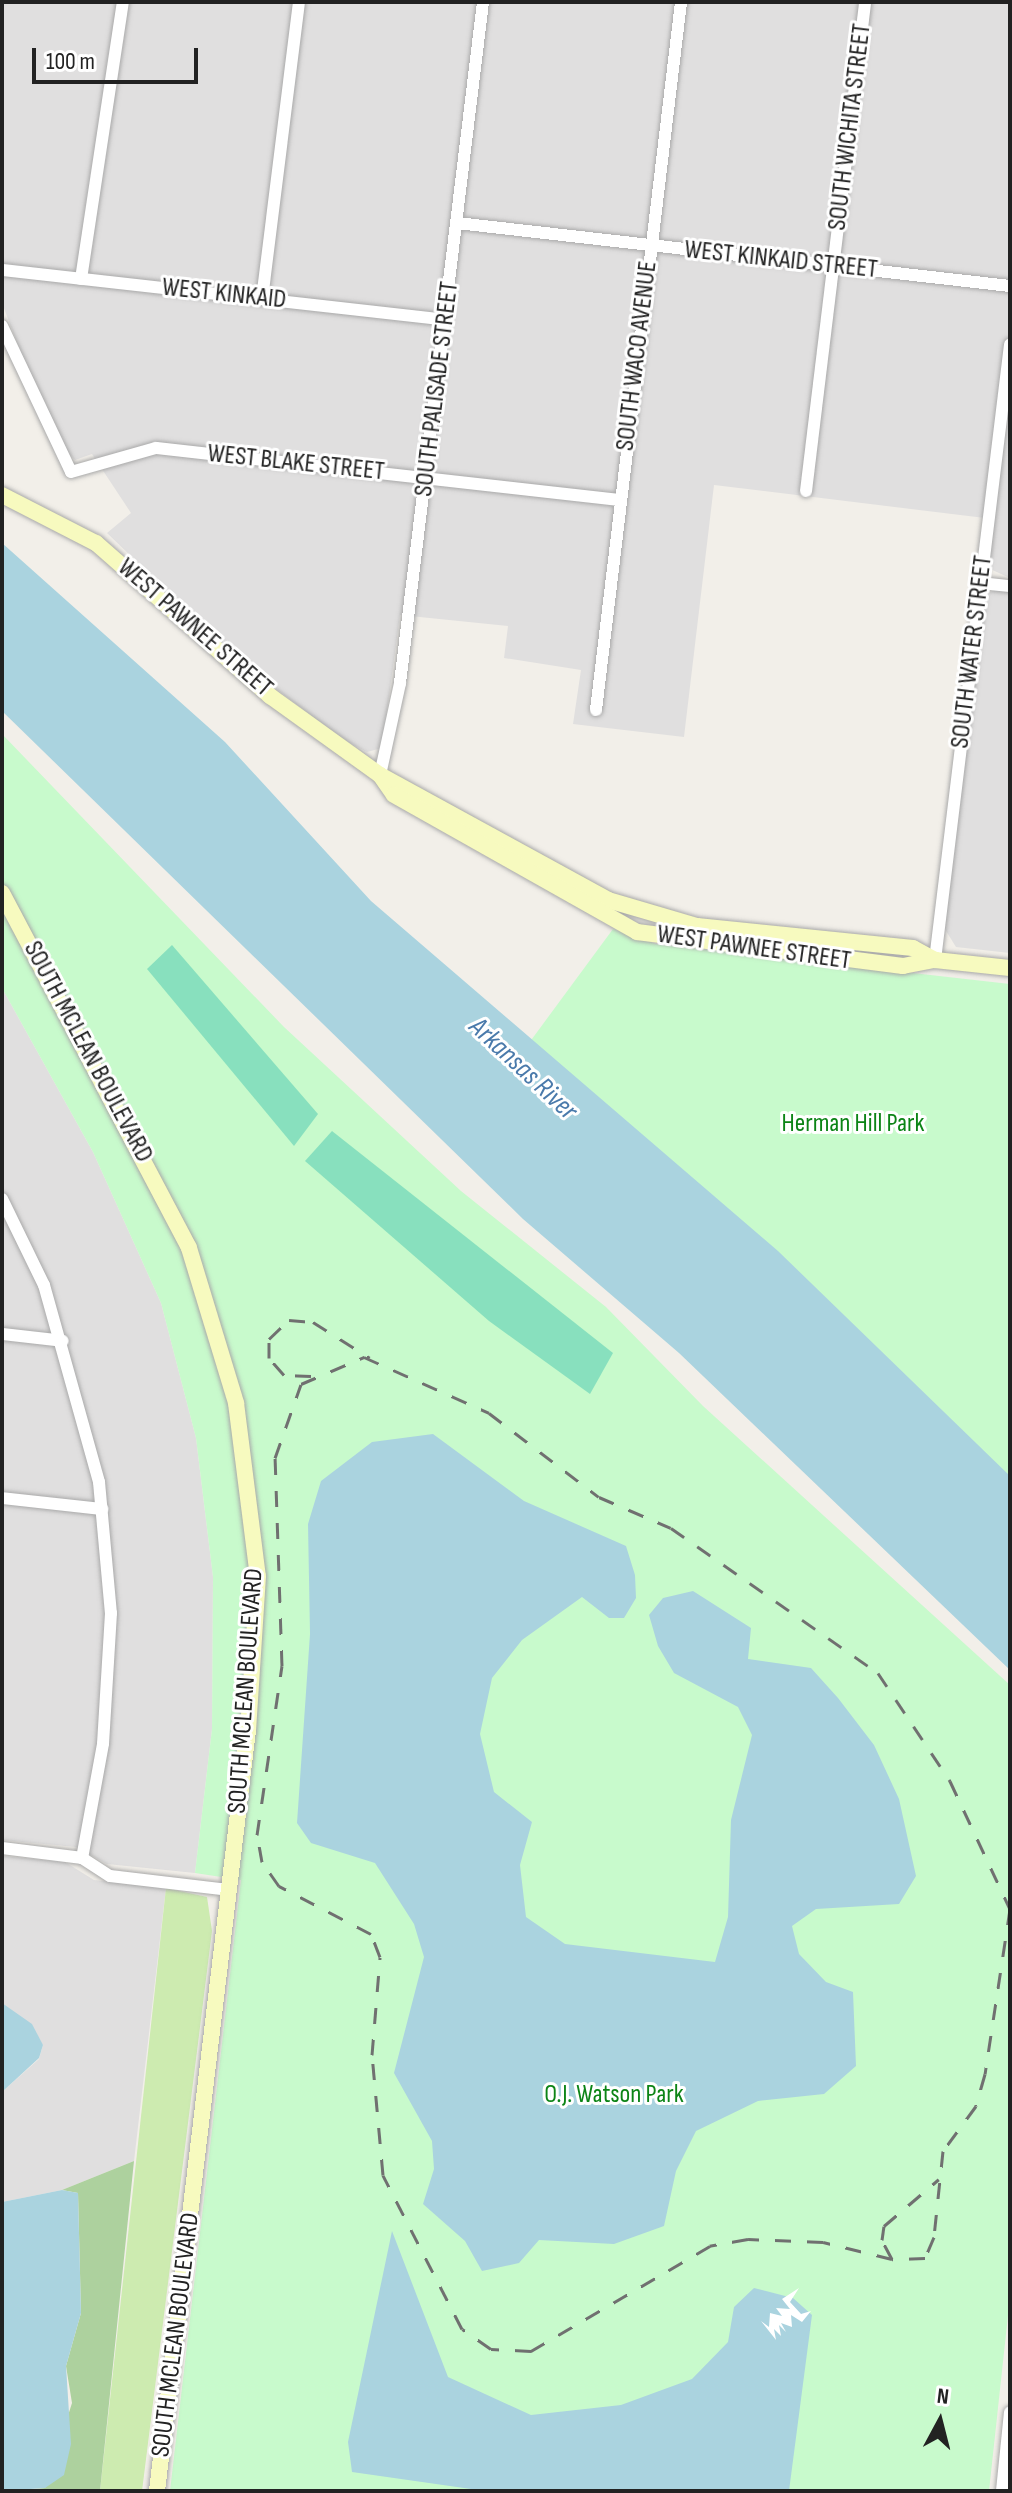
<!DOCTYPE html>
<html>
<head>
<meta charset="utf-8">
<style>
  body { margin:0 }
  #map { position:relative; width:1012px; height:2493px; overflow:hidden; background:#f2efe9; font-family:"Sofia Sans Condensed",sans-serif }
  div>[style] { position:absolute }
  .residential>* { inset:0; background:#e0dfdf }
  .grass>* { inset:0; background:#cdebb0 }
  .forest>* { inset:0; background:#add19e }
  .park>* { inset:0; background:#c8facc }
  .pitch>* { inset:0; background:#88e0be }
  .water>* { inset:0; background:#aad3df }
  .pier>* { inset:0; background:#fff }
  .roads { filter:drop-shadow(0 0 2px #a9a9a9) drop-shadow(0 0 2px #a9a9a9) }
  .minor>* { height:12px; margin:-6px; padding:0 6px; transform-origin:6px; border-radius:6px; background:#fff }
  .secondary>* { height:16px; margin:-8px; padding:0 8px; transform-origin:8px; border-radius:8px; background:#f7fabf }
  .rail>* { height:3px; margin-top:-1.5px; transform-origin:0; background:repeating-linear-gradient(90deg,#707070 0 16px,transparent 0 32px) }
  span { translate:-50% -50%; white-space:nowrap; text-align:center; line-height:1.15; -webkit-text-stroke:6px #fff; paint-order:stroke }
  .street-label { font-size:26px; color:#222 }
  .park-label { font-size:26px; color:#0c8416 }
  .water-label { font-size:28px; color:#4a7aab; font-style:italic }
  .frame { position:absolute; inset:0; border:4px solid #222; pointer-events:none }
  .north { position:absolute; left:900px; top:2381px; width:80px; height:80px; -webkit-text-stroke:6px #fff; paint-order:stroke; rotate:7deg; font-size:22px; font-weight:700; line-height:32px; text-align:center; color:#222 }
  .north::after { content:''; display:block; margin:auto; width:28px; height:36px; background:#222; clip-path:polygon(50% 0,100% 100%,50% 72%,0 100%) }
  .scale { position:absolute; left:32px; top:48px; width:166px; height:36px; box-sizing:border-box; border:4px solid #222; border-top:0; padding-left:10px; font-size:24px; line-height:28px; white-space:nowrap; color:#222; -webkit-text-stroke:6px #fff; paint-order:stroke }
</style>
</head>
<body>
<div id="map">
  <div class="residential">
    <i style="clip-path:polygon(2px 2px,1010px 2px,1010px 578px,988px 568px,993px 519px,714px 485px,684px 737px,573px 724px,581px 670px,504px 658px,508px 626px,400px 615px,382px 748px,367px 752px,342px 739px,240px 661px,107px 533px,131px 513px,92px 454px,75px 460px,68px 453px,26px 366px,2px 303px)"></i>
    <i style="clip-path:polygon(995px 590px,1010px 591px,1010px 953px,956px 947px,943px 926px,984px 595px)"></i>
    <i style="clip-path:polygon(2px 988px,93px 1152px,161px 1303px,196px 1438px,213px 1577px,212px 1729px,195px 1873px,107px 1864px,76px 1847px,2px 1840px)"></i>
    <i style="clip-path:polygon(2px 1856px,65px 1862px,94px 1880px,166px 1888px,134px 2161px,62px 2190px,2px 2202px,2px 2092px,39px 2059px,43px 2045px,2px 2003px)"></i>
  </div>
  <div class="grass">
    <i style="clip-path:polygon(166px 1888px,207px 1897px,212px 1931px,142px 2491px,100px 2491px)"></i>
  </div>
  <div class="forest">
    <i style="clip-path:polygon(134px 2161px,100px 2491px,12px 2491px,45px 2488px,72px 2403px,66px 2366px,81px 2313px,78px 2193px,62px 2190px)"></i>
  </div>
  <div class="park">
    <i style="clip-path:polygon(2px 734px,284px 1027px,461px 1191px,606px 1307px,703px 1406px,1010px 1685px,1010px 2297px,989px 2491px,170px 2491px,241px 1880px,195px 1873px,212px 1729px,213px 1577px,196px 1438px,161px 1303px,93px 1152px,2px 988px)"></i>
    <i style="clip-path:polygon(613px 929px,656px 944px,1010px 984px,1010px 1477px,529px 1043px)"></i>
  </div>
  <div class="pitch">
    <i style="clip-path:polygon(172px 945px,318px 1114px,294px 1146px,147px 969px)"></i>
    <i style="clip-path:polygon(332px 1131px,613px 1353px,590px 1394px,489px 1321px,305px 1161px)"></i>
  </div>
  <div class="water">
    <i style="clip-path:polygon(2px 543px,225px 742px,371px 901px,778px 1251px,1010px 1476px,1010px 1670px,679px 1353px,523px 1219px,2px 711px)"></i>
    <i style="clip-path:polygon(433px 1434px,524px 1501px,626px 1546px,635px 1575px,636px 1598px,624px 1618px,609px 1618px,582px 1597px,522px 1640px,492px 1678px,480px 1734px,494px 1792px,532px 1822px,520px 1865px,526px 1917px,565px 1944px,715px 1962px,728px 1917px,731px 1820px,752px 1735px,738px 1707px,674px 1673px,658px 1646px,649px 1615px,663px 1598px,693px 1591px,751px 1628px,748px 1659px,811px 1668px,838px 1698px,874px 1745px,899px 1799px,916px 1876px,899px 1904px,816px 1909px,792px 1926px,799px 1954px,826px 1982px,853px 1992px,856px 2066px,824px 2094px,758px 2101px,696px 2131px,676px 2171px,664px 2226px,614px 2244px,539px 2240px,519px 2263px,482px 2271px,465px 2241px,423px 2204px,434px 2169px,432px 2141px,394px 2073px,424px 1957px,414px 1924px,375px 1863px,311px 1843px,297px 1823px,310px 1634px,308px 1524px,321px 1481px,372px 1442px)"></i>
    <i style="clip-path:polygon(2px 2003px,32px 2024px,43px 2045px,39px 2058px,2px 2092px)"></i>
    <i style="clip-path:polygon(62px 2190px,78px 2193px,81px 2313px,66px 2366px,71px 2444px,64px 2475px,45px 2488px,2px 2491px,2px 2202px)"></i>
    <i style="clip-path:polygon(392px 2231px,448px 2377px,531px 2415px,621px 2405px,692px 2379px,728px 2342px,734px 2307px,754px 2288px,793px 2298px,812px 2315px,789px 2491px,485px 2491px,352px 2472px,348px 2442px)"></i>
  </div>
  <div class="pier">
    <i style="clip-path:polygon(799px 2288px,790px 2302px,801px 2314px,811px 2311px,802px 2322px,791px 2315px,792px 2327px,781px 2323px,786px 2332px,779px 2325px,781px 2336px,774px 2329px,776px 2340px,761px 2321px,769px 2327px,770px 2313px,782px 2316px,776px 2308px,790px 2309px,782px 2299px)"></i>
  </div>
  <div class="roads">
    <div class="minor">
      <i style="left:457px;top:223px;width:557px;rotate:6.5deg"></i>
      <i style="left:2px;top:270px;width:446px;rotate:6.4deg"></i>
      <i style="left:81px;top:279px;width:280px;rotate:-81.4deg"></i>
      <i style="left:262px;top:299px;width:299px;rotate:-82.9deg"></i>
      <i style="left:2px;top:326px;width:161px;rotate:64.7deg"></i>
      <i style="left:71px;top:472px;width:88px;rotate:-15.8deg"></i>
      <i style="left:156px;top:448px;width:467px;rotate:6.4deg"></i>
      <i style="left:806px;top:491px;width:493px;rotate:-83.1deg"></i>
      <i style="left:980px;top:583px;width:30px;rotate:6deg"></i>
      <i style="left:596px;top:710px;width:713px;rotate:-83.15deg"></i>
      <i style="left:380px;top:775px;width:94px;rotate:-77.7deg"></i>
      <i style="left:400px;top:683px;width:686px;rotate:-83.05deg"></i>
      <i style="left:935px;top:960px;width:620px;rotate:-83.05deg"></i>
      <i style="left:2px;top:1199px;width:96px;rotate:64deg"></i>
      <i style="left:44px;top:1285px;width:205px;rotate:74.4deg"></i>
      <i style="left:99px;top:1482px;width:132px;rotate:84.8deg"></i>
      <i style="left:111px;top:1613px;width:131px;rotate:93.5deg"></i>
      <i style="left:103px;top:1744px;width:116px;rotate:100.4deg"></i>
      <i style="left:2px;top:1334px;width:61px;rotate:6.5deg"></i>
      <i style="left:2px;top:1498px;width:101px;rotate:6.3deg"></i>
      <i style="left:2px;top:1848px;width:81px;rotate:7.1deg"></i>
      <i style="left:82px;top:1858px;width:33px;rotate:33deg"></i>
      <i style="left:110px;top:1876px;width:121px;rotate:6.7deg"></i>
      <i style="left:1002px;top:2491px;width:79px;rotate:-84.2deg"></i>
    </div>
    <div class="secondary">
      <i style="left:2px;top:495px;width:106px;rotate:27.1deg"></i>
      <i style="left:96px;top:543px;width:232px;rotate:41.3deg"></i>
      <i style="left:270px;top:696px;width:135px;rotate:35.7deg"></i>
      <i style="left:380px;top:775px;width:260px;rotate:28.7deg"></i>
      <i style="left:608px;top:900px;width:93px;rotate:16.3deg"></i>
      <i style="left:697px;top:926px;width:217px;rotate:5.8deg"></i>
      <i style="left:913px;top:948px;width:25px;rotate:29deg"></i>
      <i style="left:380px;top:775px;width:24px;rotate:55deg"></i>
      <i style="left:394px;top:795px;width:279px;rotate:29.4deg"></i>
      <i style="left:637px;top:932px;width:268px;rotate:7.3deg"></i>
      <i style="left:903px;top:966px;width:33px;rotate:-11deg"></i>
      <i style="left:935px;top:960px;width:75px;rotate:6.1deg"></i>
      <i style="left:2px;top:893px;width:401px;rotate:62.2deg"></i>
      <i style="left:189px;top:1248px;width:162px;rotate:73.1deg"></i>
      <i style="left:236px;top:1403px;width:174px;rotate:82.8deg"></i>
      <i style="left:258px;top:1576px;width:154px;rotate:93.7deg"></i>
      <i style="left:248px;top:1730px;width:766px;rotate:96.82deg"></i>
    </div>
  </div>
  <div class="rail">
    <i style="left:311px;top:1376px;width:27px;rotate:-178deg"></i>
    <i style="left:284px;top:1375px;width:23px;rotate:-131deg"></i>
    <i style="left:269px;top:1358px;width:19px;rotate:-90deg"></i>
    <i style="left:269px;top:1339px;width:28px;rotate:-44deg"></i>
    <i style="left:289px;top:1320px;width:24px;rotate:5deg"></i>
    <i style="left:313px;top:1322px;width:67px;rotate:32.3deg"></i>
    <i style="left:892px;top:2259px;width:71px;rotate:-166.2deg"></i>
    <i style="left:823px;top:2242px;width:75px;rotate:-177.7deg"></i>
    <i style="left:748px;top:2239px;width:39px;rotate:170deg"></i>
    <i style="left:710px;top:2246px;width:208px;rotate:149.6deg"></i>
    <i style="left:531px;top:2351px;width:40px;rotate:-177.1deg"></i>
    <i style="left:491px;top:2349px;width:35px;rotate:-145deg"></i>
    <i style="left:462px;top:2329px;width:173px;rotate:-117.2deg"></i>
    <i style="left:383px;top:2175px;width:121px;rotate:-95.2deg"></i>
    <i style="left:372px;top:2055px;width:98px;rotate:-85.3deg"></i>
    <i style="left:380px;top:1957px;width:25px;rotate:-111deg"></i>
    <i style="left:371px;top:1934px;width:104px;rotate:-152.4deg"></i>
    <i style="left:279px;top:1886px;width:29px;rotate:-125deg"></i>
    <i style="left:262px;top:1862px;width:27px;rotate:-100deg"></i>
    <i style="left:257px;top:1835px;width:171px;rotate:-81.6deg"></i>
    <i style="left:282px;top:1666px;width:208px;rotate:-91.9deg"></i>
    <i style="left:275px;top:1458px;width:78px;rotate:-70.6deg"></i>
    <i style="left:301px;top:1384px;width:69px;rotate:-23.2deg"></i>
    <i style="left:364px;top:1357px;width:137px;rotate:24.1deg"></i>
    <i style="left:489px;top:1413px;width:138px;rotate:37.4deg"></i>
    <i style="left:599px;top:1497px;width:78px;rotate:23.3deg"></i>
    <i style="left:671px;top:1528px;width:253px;rotate:35deg"></i>
    <i style="left:878px;top:1673px;width:130px;rotate:56.3deg"></i>
    <i style="left:950px;top:1781px;width:141px;rotate:64.9deg"></i>
    <i style="left:1010px;top:1909px;width:167px;rotate:98.6deg"></i>
    <i style="left:985px;top:2074px;width:33px;rotate:106deg"></i>
    <i style="left:976px;top:2106px;width:56px;rotate:126.3deg"></i>
    <i style="left:943px;top:2151px;width:86px;rotate:96deg"></i>
    <i style="left:934px;top:2237px;width:23px;rotate:113deg"></i>
    <i style="left:925px;top:2258px;width:33px;rotate:178deg"></i>
    <i style="left:892px;top:2259px;width:21px;rotate:-118deg"></i>
    <i style="left:882px;top:2240px;width:14px;rotate:-82deg"></i>
    <i style="left:884px;top:2226px;width:72px;rotate:-40.5deg"></i>
  </div>
  <div class="street-label">
    <span style="left:850px;top:127px;rotate:-83deg">SOUTH WICHITA STREET</span>
    <span style="left:781px;top:260px;rotate:6deg">WEST KINKAID STREET</span>
    <span style="left:224px;top:294px;rotate:6deg">WEST KINKAID</span>
    <span style="left:637px;top:356px;rotate:-83deg">SOUTH WACO AVENUE</span>
    <span style="left:437px;top:389px;rotate:-83deg">SOUTH PALISADE STREET</span>
    <span style="left:296px;top:463px;rotate:6deg">WEST BLAKE STREET</span>
    <span style="left:195px;top:628px;rotate:41deg">WEST PAWNEE STREET</span>
    <span style="left:972px;top:652px;rotate:-83deg">SOUTH WATER STREET</span>
    <span style="left:754px;top:948px;rotate:8deg">WEST PAWNEE STREET</span>
    <span style="left:88px;top:1052px;rotate:62deg">SOUTH MCLEAN BOULEVARD</span>
    <span style="left:246px;top:1691px;rotate:-86deg">SOUTH MCLEAN BOULEVARD</span>
    <span style="left:176px;top:2335px;rotate:-83deg">SOUTH MCLEAN BOULEVARD</span>
  </div>
  <div class="park-label">
    <span style="left:853px;top:1124px">Herman Hill Park</span>
    <span style="left:614px;top:2095px">O.J. Watson Park</span>
  </div>
  <div class="water-label">
    <span style="left:523px;top:1069px;rotate:43deg">Arkansas River</span>
  </div>
  <div class="frame"></div>
  <div class="north">N</div>
  <div class="scale">100 m</div>
</div>
</body>
</html>
